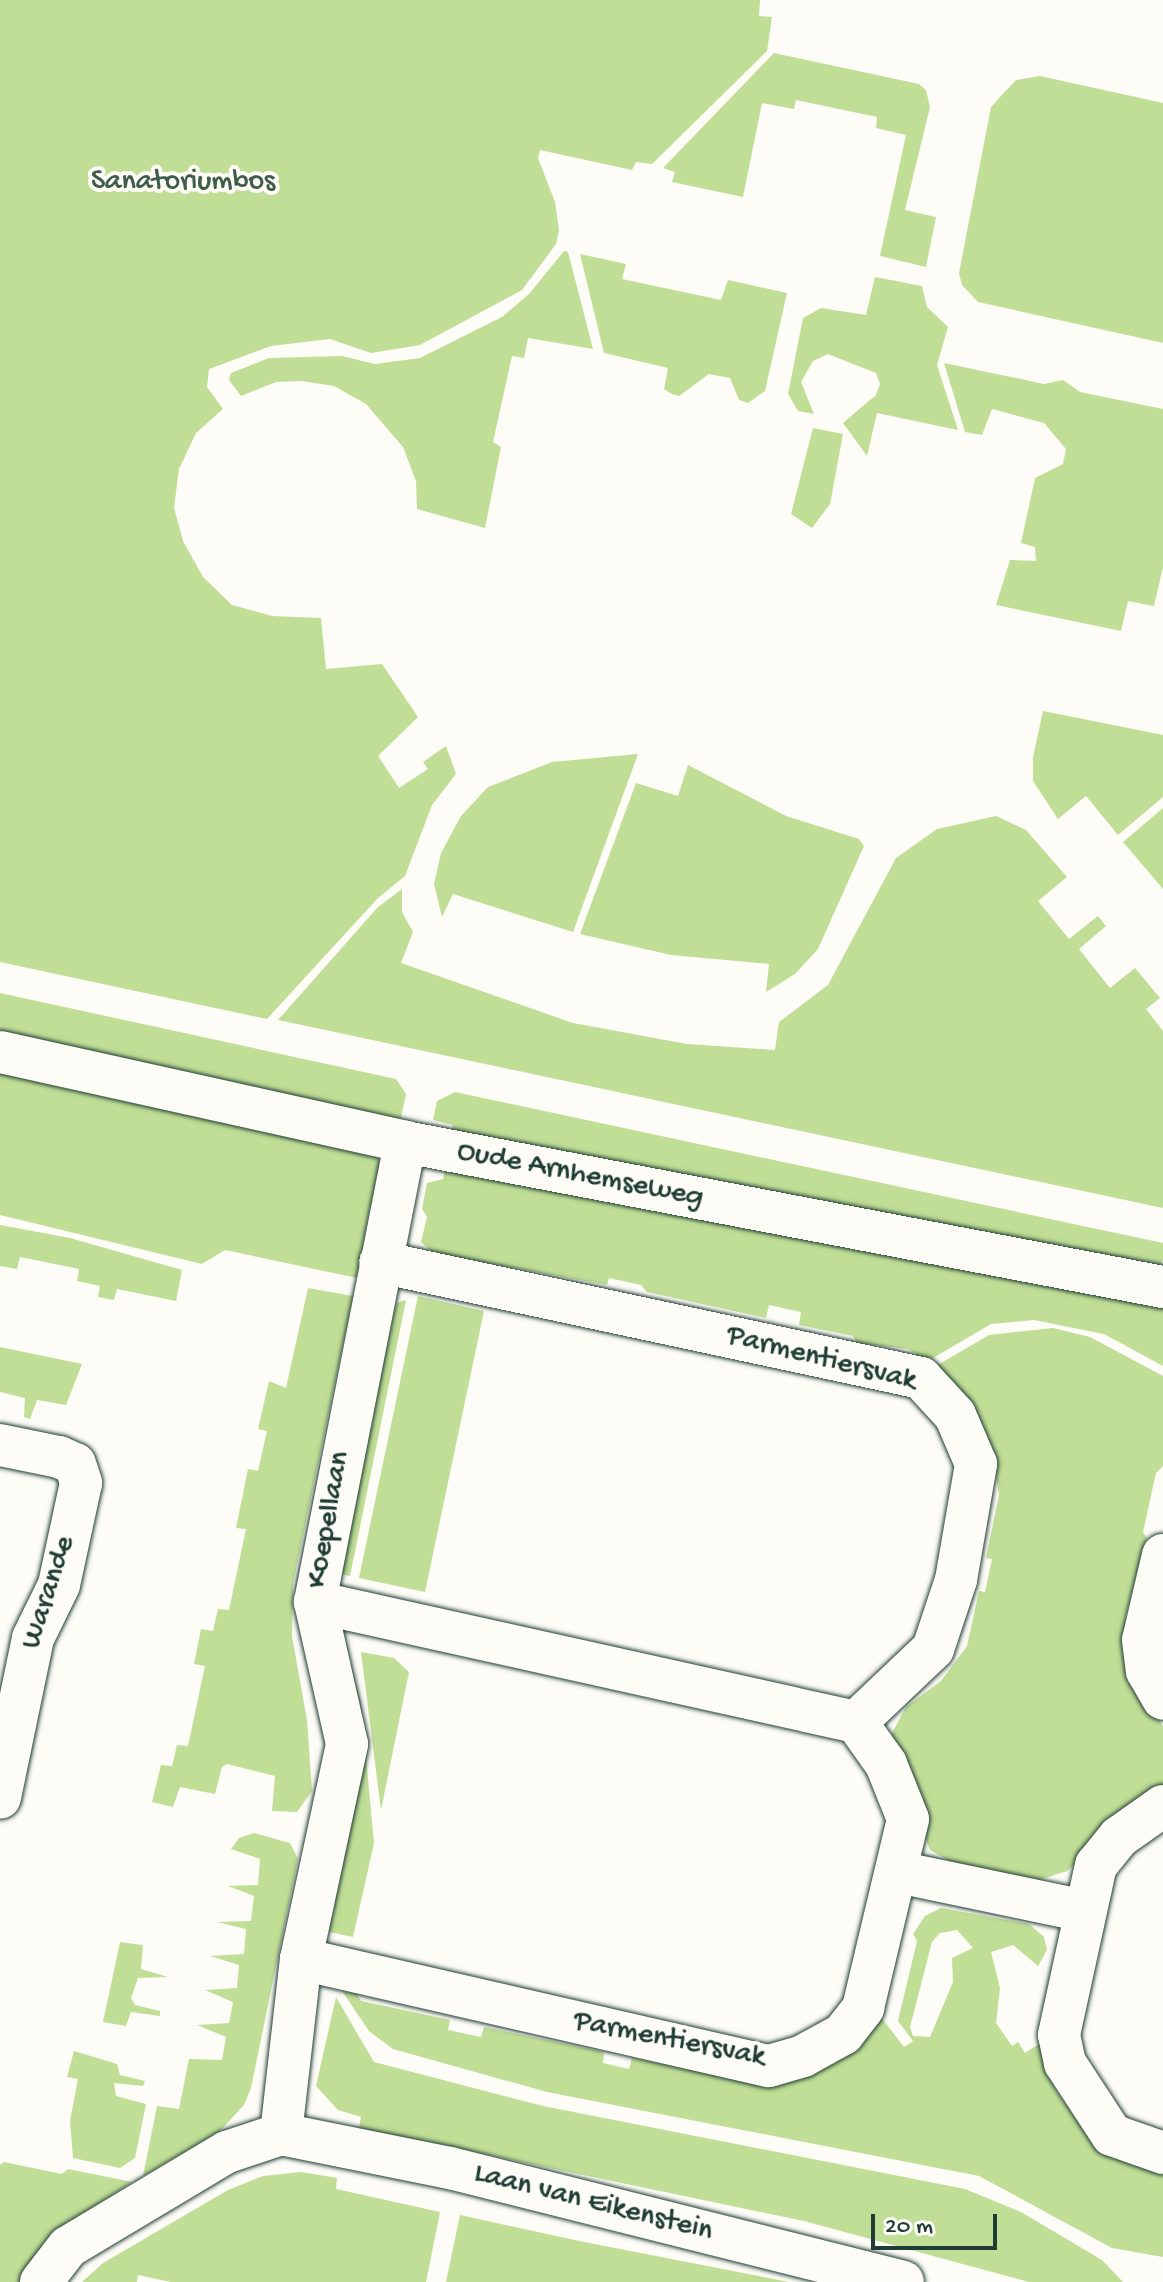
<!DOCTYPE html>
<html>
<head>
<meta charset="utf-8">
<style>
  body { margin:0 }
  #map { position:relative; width:1163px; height:2282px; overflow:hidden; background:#fdfcf7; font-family:"Gochi Hand",sans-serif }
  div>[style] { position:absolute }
  .green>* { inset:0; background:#c0de96 }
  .roads { filter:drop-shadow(0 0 2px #1f3d34) drop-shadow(0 0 2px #1f3d34) }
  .street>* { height:42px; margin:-21px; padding:0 21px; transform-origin:21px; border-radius:21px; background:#fdfcf7 }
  span { translate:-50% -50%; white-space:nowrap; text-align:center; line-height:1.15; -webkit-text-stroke:8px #fdfcf7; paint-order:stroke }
  .park-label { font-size:30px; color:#3f5d48 }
  .street-label { font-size:30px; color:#1f3d34 }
  .scale { position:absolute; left:871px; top:2214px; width:126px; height:36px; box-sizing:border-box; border:4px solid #1f3d34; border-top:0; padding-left:10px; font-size:24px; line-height:28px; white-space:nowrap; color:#1f3d34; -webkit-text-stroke:6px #fdfcf7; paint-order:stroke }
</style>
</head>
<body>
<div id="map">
  <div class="green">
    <i style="clip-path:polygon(0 0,760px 0,759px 16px,772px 17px,767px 51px,652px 164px,636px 162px,632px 170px,540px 150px,538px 158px,555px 202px,559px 230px,556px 244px,522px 290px,420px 345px,371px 353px,330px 339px,271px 346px,209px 369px,207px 387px,223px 409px,196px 433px,179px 469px,174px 508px,183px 541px,203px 577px,232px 605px,272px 616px,321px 618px,326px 669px,382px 664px,418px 717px,378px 756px,399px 788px,428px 769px,423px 762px,446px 746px,456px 774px,432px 805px,405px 876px,378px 898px,267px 1019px,0 962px)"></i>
    <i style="clip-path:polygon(774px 53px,919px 84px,926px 90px,930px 107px,905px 210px,936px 217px,926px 267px,880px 256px,906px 135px,876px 128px,877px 117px,796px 100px,794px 109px,762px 103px,743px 197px,672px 182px,675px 172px,663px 168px)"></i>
    <i style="clip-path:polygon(1040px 76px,1163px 103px,1163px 343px,978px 302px,962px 285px,959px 273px,991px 107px,1016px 80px)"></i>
    <i style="clip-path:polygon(564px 251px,568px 252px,593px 349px,528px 338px,524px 358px,512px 356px,493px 442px,501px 447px,485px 528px,417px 509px,416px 481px,403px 447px,366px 404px,334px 386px,301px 381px,276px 382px,241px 396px,229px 380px,231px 373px,269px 358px,342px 356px,375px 364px,420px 358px,502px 317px,529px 294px)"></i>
    <i style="clip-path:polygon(580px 254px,626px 264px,622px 279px,721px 300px,728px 280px,787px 293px,765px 391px,748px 403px,739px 400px,730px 378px,709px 374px,679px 396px,672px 394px,664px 389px,668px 368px,604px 353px)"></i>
    <i style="clip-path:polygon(875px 277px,922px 286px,927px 307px,948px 327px,937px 365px,958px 430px,877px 413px,867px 456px,843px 423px,876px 395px,880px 384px,876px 373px,828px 354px,813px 361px,801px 382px,814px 414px,798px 411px,788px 394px,803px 318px,821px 308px,866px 315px)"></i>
    <i style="clip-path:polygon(944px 363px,1044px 384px,1063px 380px,1080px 392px,1163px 409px,1163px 567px,1154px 606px,1128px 601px,1121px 631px,996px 605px,1010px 560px,1036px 561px,1035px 547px,1021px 543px,1035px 478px,1063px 464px,1066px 449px,1044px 423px,992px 409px,982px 435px,965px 432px)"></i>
    <i style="clip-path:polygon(813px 428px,843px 434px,830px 504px,812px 528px,791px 514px)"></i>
    <i style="clip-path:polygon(1043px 711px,1163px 735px,1163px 797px,1118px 835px,1086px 796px,1058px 819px,1033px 781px,1033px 757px)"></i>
    <i style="clip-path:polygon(638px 754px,573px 932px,453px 894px,442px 917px,434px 884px,441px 853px,461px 816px,488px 787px,552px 762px)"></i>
    <i style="clip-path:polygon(688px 765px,786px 816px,859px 839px,864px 846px,818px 949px,795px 974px,766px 992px,769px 964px,671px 955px,580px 934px,636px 783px,678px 796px)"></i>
    <i style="clip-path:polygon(1163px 808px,1163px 889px,1123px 842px)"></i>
    <i style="clip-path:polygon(996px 816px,1026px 830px,1067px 877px,1038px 901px,1069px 939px,1098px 916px,1106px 926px,1079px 949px,1110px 988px,1135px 968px,1160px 998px,1146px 1009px,1163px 1031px,1163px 1208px,278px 1020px,378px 907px,402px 889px,402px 912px,413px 932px,401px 963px,573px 1023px,687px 1044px,775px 1050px,779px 1022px,828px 985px,896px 858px,937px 829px)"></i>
    <i style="clip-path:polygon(0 993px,396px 1079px,406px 1094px,399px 1127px,0 1032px)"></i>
    <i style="clip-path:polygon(0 1062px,375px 1156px,381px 1164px,378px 1203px,370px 1208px,357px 1278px,225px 1250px,202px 1264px,0 1215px)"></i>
    <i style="clip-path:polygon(455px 1092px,1163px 1243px,1163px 1260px,1158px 1269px,451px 1138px,453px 1125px,433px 1120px,437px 1101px)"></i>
    <i style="clip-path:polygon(445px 1168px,1163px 1302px,1163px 1366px,1104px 1334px,1034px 1320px,991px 1324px,928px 1361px,908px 1349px,857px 1343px,853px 1336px,799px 1325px,801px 1312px,769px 1305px,766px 1318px,647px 1292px,641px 1285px,609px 1278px,607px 1285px,433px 1253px,421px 1242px,427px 1217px,422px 1209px,427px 1183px,443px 1179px)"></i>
    <i style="clip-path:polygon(0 1225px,70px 1238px,182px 1270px,176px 1301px,117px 1289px,114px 1300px,98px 1297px,100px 1286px,77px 1281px,79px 1269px,20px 1257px,17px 1269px,0 1266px)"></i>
    <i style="clip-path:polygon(308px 1288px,353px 1296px,293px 1584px,292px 1636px,307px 1720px,312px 1791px,297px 1812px,272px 1811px,275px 1776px,227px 1764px,222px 1767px,215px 1794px,180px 1787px,173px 1807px,152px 1802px,161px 1765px,172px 1766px,177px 1745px,188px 1746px,205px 1666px,194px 1664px,201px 1629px,213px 1631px,218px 1609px,229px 1610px,246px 1529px,236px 1528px,248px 1469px,258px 1471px,267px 1431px,258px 1429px,269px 1381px,286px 1388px)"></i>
    <i style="clip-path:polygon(418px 1296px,484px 1311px,425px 1592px,359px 1578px)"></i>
    <i style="clip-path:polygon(406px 1300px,350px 1576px,340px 1574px,396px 1303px)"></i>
    <i style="clip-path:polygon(1053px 1328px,1090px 1337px,1163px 1376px,1163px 1466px,1156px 1473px,1143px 1532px,1147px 1538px,1125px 1618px,1136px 1685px,1163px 1726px,1163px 1789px,1067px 1871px,1039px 1880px,951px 1862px,930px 1850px,892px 1754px,892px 1733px,906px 1707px,941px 1681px,967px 1646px,979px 1591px,985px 1592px,992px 1559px,986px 1558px,999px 1495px,992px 1446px,956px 1387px,936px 1366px,989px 1335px)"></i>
    <i style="clip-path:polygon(0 1347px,82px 1364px,66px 1405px,37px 1400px,30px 1419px,24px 1417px,25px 1398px,0 1392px)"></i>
    <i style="clip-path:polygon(361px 1652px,394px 1658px,409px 1672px,381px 1810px)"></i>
    <i style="clip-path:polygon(341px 1663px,351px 1664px,361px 1703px,374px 1843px,353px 1937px,329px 1932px,356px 1797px)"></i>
    <i style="clip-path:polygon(254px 1833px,290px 1843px,298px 1859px,251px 2088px,244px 2105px,220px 2131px,143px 2176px,157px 2106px,179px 2109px,189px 2059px,222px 2060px,226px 2037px,197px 2025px,229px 2023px,233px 2002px,205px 1990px,237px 1988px,239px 1965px,210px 1956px,244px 1954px,246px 1929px,217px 1922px,251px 1921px,254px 1896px,228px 1886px,258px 1885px,260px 1859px,231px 1849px,239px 1838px)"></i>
    <i style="clip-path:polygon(evenodd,941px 1908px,1029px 1924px,1044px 1937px,1047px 1950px,1038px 1966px,1013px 1945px,991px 1952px,1000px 1988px,996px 2023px,1012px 2046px,1018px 2042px,1025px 2053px,1042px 2042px,1054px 2087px,1087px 2135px,1163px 2167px,1163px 2257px,1112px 2248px,979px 2176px,547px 2092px,393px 2049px,369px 2031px,342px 1991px,357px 1994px,361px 2001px,450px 2020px,448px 2030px,481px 2037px,484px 2027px,604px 2052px,603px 2063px,629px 2069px,632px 2058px,714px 2075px,860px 2042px,881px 2017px,904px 2047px,913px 2041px,898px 2021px,917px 1941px,913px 1934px,925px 1916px,941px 1908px,957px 1930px,973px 1948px,952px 1958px,953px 1982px,930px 2037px,913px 2036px,910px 2027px,932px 1942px,940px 1933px,957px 1930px)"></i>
    <i style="clip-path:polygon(120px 1942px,143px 1945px,141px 1969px,168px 1977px,138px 1978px,131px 1998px,135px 2005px,160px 2011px,160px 2016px,131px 2012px,126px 2026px,103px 2022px)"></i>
    <i style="clip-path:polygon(336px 1997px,374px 2062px,543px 2106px,965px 2189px,1021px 2212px,1102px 2260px,1123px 2282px,1029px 2282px,804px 2221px,359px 2128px,361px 2117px,338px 2110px,316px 2086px)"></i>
    <i style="clip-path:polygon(74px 2051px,117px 2064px,120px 2075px,145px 2081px,143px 2086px,114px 2083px,116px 2096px,146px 2104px,135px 2158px,120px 2168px,73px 2158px,70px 2121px,78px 2079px,67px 2077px)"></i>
    <i style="clip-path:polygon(4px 2162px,62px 2174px,68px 2169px,132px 2182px,53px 2233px,20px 2282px,0 2282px,0 2165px)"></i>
    <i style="clip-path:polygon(301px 2172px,337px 2178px,336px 2189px,440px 2212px,426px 2282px,171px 2282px,138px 2275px,137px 2282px,82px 2282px,103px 2263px,228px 2190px,263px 2176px)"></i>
    <i style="clip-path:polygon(460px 2215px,584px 2242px,789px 2282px,446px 2282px)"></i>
  </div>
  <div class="roads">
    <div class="street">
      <i style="left:0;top:1052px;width:415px;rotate:12.5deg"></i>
      <i style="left:405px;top:1142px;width:772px;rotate:10.83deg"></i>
      <i style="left:0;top:1445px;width:60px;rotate:11.5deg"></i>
      <i style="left:59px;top:1457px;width:17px;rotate:24deg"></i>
      <i style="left:75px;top:1464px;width:20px;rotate:72deg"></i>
      <i style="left:81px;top:1483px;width:104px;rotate:102.2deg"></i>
      <i style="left:59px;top:1585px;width:59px;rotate:116.1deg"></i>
      <i style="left:33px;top:1638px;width:163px;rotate:101.7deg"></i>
      <i style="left:1163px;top:1555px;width:87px;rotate:103.2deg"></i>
      <i style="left:1143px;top:1640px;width:31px;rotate:83deg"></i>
      <i style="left:1147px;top:1671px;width:32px;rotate:60deg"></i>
      <i style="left:315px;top:1602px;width:554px;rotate:12.51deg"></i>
      <i style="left:856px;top:1722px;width:106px;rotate:-43.5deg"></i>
      <i style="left:933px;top:1649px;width:73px;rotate:-71.6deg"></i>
      <i style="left:956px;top:1580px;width:118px;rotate:-80.2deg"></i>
      <i style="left:976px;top:1464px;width:53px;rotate:-113.2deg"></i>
      <i style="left:955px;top:1415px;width:50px;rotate:-132.6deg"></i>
      <i style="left:921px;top:1378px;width:553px;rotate:-167.9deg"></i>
      <i style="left:1163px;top:1806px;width:54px;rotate:144.8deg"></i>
      <i style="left:1119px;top:1837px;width:36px;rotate:129deg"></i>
      <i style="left:1096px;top:1865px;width:174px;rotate:102.3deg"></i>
      <i style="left:1059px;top:2035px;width:29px;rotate:78deg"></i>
      <i style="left:1065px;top:2063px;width:86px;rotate:56.9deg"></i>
      <i style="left:1112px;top:2135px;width:54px;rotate:19.4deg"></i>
      <i style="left:898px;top:1872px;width:190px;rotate:11.8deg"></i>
      <i style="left:301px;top:1959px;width:480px;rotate:12.9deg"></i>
      <i style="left:769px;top:2066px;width:35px;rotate:-16deg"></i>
      <i style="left:803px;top:2056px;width:46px;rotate:-28.8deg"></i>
      <i style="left:843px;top:2034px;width:33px;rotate:-52deg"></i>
      <i style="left:863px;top:2008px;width:194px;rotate:-76.6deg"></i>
      <i style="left:908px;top:1819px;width:59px;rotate:-111.8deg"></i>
      <i style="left:886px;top:1764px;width:52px;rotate:-125.5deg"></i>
      <i style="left:281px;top:2134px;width:176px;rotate:-83.5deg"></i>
      <i style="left:301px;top:1959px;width:220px;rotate:-77.9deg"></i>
      <i style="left:347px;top:1744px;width:146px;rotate:-102.7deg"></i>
      <i style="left:315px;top:1602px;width:469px;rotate:-78.9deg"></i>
      <i style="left:281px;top:2134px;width:172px;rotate:11.4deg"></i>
      <i style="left:450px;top:2168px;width:467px;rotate:14.1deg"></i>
      <i style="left:41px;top:2282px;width:44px;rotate:-52.4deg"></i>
      <i style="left:68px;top:2247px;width:185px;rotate:-30.9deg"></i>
      <i style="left:227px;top:2152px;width:57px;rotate:-18.4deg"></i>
    </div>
  </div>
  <div class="park-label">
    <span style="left:183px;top:183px">Sanatoriumbos</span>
  </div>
  <div class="street-label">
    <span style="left:580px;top:1176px;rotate:11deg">Oude Arnhemseweg</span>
    <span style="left:821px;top:1360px;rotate:14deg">Parmentiersvak</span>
    <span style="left:330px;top:1520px;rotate:-80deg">Koepellaan</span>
    <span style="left:50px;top:1593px;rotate:-72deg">Warande</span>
    <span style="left:669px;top:2041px;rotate:11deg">Parmentiersvak</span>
    <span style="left:593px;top:2204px;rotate:14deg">Laan van Eikenstein</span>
  </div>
  <div class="scale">20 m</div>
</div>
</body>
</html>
